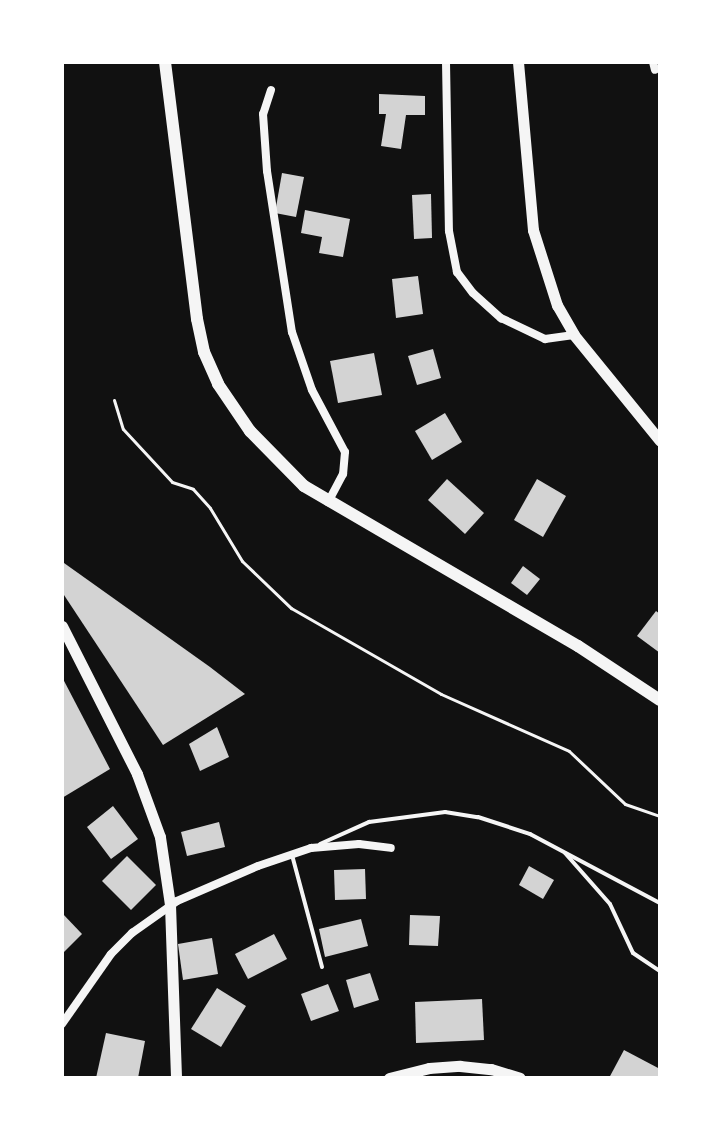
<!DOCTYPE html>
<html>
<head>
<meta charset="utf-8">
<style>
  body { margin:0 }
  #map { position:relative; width:722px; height:1140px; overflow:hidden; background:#111; font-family:"Titillium Web",sans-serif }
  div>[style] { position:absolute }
  .building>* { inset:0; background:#d3d3d3 }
  .path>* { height:3px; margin:-1.5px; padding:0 1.5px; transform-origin:1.5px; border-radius:1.5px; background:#f5f5f5 }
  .service>* { height:4px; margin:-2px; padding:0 2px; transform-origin:2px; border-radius:2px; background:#f5f5f5 }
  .minor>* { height:8px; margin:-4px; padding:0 4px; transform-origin:4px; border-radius:4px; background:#f5f5f5 }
  .tertiary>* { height:11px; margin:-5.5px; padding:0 5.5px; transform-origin:5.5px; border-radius:5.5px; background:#f5f5f5 }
  .secondary>* { height:12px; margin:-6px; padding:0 6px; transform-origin:6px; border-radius:6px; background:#f5f5f5 }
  span { translate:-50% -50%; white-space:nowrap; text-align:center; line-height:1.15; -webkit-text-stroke:6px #fff; paint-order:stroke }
  .frame { position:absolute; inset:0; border:64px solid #fff; pointer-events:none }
</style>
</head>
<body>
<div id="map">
  <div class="building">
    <i style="clip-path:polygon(379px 94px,425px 96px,425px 115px,406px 115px,401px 149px,381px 146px,386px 114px,379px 114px)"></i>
    <i style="clip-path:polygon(282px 173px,304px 177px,296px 217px,275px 213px)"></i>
    <i style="clip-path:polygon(431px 194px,432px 238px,414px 239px,412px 195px)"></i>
    <i style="clip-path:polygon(305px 210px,350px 219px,343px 257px,319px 253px,322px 237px,301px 233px)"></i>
    <i style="clip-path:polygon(418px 276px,423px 314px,396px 318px,392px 279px)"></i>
    <i style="clip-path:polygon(433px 349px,441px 378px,417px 385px,408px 356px)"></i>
    <i style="clip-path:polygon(374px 353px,382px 395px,338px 403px,330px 361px)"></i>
    <i style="clip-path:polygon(445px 413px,462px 442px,432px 460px,415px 431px)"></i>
    <i style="clip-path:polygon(447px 479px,484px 513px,465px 534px,428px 500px)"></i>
    <i style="clip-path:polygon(537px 479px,566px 496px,543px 537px,514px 520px)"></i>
    <i style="clip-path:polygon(64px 563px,210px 667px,245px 694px,163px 745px,62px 592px)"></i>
    <i style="clip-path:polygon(523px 566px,540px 579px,527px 595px,511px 583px)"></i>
    <i style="clip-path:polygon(656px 611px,660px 614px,660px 653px,637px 636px)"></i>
    <i style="clip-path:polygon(62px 677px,110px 769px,62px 798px)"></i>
    <i style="clip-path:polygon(217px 727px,229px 757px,200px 771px,189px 744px)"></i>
    <i style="clip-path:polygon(113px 806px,138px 839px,111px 859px,87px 827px)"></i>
    <i style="clip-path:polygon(219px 822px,225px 847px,187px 856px,181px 832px)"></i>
    <i style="clip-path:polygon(127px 856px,156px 885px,131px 910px,102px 881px)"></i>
    <i style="clip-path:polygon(529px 866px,554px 880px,543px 899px,519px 885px)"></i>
    <i style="clip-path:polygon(365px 869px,366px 899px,335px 900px,334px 870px)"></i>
    <i style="clip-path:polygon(62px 913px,82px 934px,62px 954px)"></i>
    <i style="clip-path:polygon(410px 915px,440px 916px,438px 946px,409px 945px)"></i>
    <i style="clip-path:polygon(361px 919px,368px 946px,325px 957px,319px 929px)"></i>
    <i style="clip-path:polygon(274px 934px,287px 959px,248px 979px,235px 954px)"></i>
    <i style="clip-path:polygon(212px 938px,218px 974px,183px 980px,178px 944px)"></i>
    <i style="clip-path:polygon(370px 973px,379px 1000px,354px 1008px,346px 980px)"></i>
    <i style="clip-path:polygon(328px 984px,339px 1011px,311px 1021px,301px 994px)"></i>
    <i style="clip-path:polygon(217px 988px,246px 1006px,221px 1047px,191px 1029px)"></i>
    <i style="clip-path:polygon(482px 999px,484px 1040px,416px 1043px,415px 1002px)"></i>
    <i style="clip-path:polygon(106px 1033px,145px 1041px,138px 1078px,96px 1078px)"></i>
    <i style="clip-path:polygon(624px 1050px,660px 1069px,660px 1078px,609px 1078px)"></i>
  </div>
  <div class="path">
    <i style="left:114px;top:400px;width:30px;rotate:73deg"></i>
    <i style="left:123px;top:429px;width:72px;rotate:47.2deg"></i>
    <i style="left:172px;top:482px;width:22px;rotate:18deg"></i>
    <i style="left:193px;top:489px;width:25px;rotate:48deg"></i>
    <i style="left:210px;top:508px;width:62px;rotate:58.9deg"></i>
    <i style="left:242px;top:561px;width:68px;rotate:43.8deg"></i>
    <i style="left:291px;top:608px;width:173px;rotate:29.8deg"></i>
    <i style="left:441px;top:694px;width:140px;rotate:24deg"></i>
    <i style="left:569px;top:751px;width:77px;rotate:43.4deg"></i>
    <i style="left:625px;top:804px;width:37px;rotate:19deg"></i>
  </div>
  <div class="service">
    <i style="left:320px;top:844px;width:54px;rotate:-24.2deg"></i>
    <i style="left:369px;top:822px;width:77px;rotate:-7.5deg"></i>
    <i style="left:445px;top:812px;width:33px;rotate:9deg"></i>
    <i style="left:478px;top:817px;width:55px;rotate:18.1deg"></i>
    <i style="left:530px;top:834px;width:147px;rotate:28deg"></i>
    <i style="left:565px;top:853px;width:68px;rotate:48.6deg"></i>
    <i style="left:610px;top:904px;width:54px;rotate:64.9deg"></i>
    <i style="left:633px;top:953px;width:32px;rotate:34deg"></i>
    <i style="left:292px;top:855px;width:116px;rotate:75deg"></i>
  </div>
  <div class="minor">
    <i style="left:446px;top:62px;width:169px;rotate:89deg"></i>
    <i style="left:449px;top:231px;width:42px;rotate:79deg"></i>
    <i style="left:457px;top:272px;width:26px;rotate:53deg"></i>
    <i style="left:473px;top:293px;width:38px;rotate:42deg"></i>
    <i style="left:501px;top:318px;width:49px;rotate:25.5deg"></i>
    <i style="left:545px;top:339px;width:29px;rotate:-8deg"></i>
    <i style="left:653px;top:62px;width:8px;rotate:76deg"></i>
    <i style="left:271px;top:90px;width:25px;rotate:108deg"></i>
    <i style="left:263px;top:114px;width:57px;rotate:86deg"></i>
    <i style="left:267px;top:171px;width:163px;rotate:81.2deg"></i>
    <i style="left:292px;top:332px;width:61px;rotate:71deg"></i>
    <i style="left:312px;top:390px;width:70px;rotate:62deg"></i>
    <i style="left:345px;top:452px;width:22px;rotate:95deg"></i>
    <i style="left:343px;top:474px;width:32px;rotate:118deg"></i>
    <i style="left:62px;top:1024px;width:85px;rotate:-55deg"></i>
    <i style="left:111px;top:954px;width:30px;rotate:-45deg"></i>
    <i style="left:132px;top:933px;width:55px;rotate:-35.4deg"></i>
    <i style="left:177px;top:901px;width:88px;rotate:-23.4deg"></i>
    <i style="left:258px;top:866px;width:56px;rotate:-18.8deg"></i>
    <i style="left:311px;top:848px;width:48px;rotate:-4.8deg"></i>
    <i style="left:359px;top:844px;width:32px;rotate:7deg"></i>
  </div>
  <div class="tertiary">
    <i style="left:518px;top:62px;width:169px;rotate:84.9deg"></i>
    <i style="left:533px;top:230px;width:79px;rotate:72.3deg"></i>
    <i style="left:557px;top:305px;width:34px;rotate:60deg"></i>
    <i style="left:574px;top:335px;width:136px;rotate:50.9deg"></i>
    <i style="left:62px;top:626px;width:166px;rotate:63.1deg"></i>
    <i style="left:137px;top:774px;width:67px;rotate:69.9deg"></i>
    <i style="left:160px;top:837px;width:69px;rotate:81.6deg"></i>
    <i style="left:170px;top:905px;width:173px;rotate:88deg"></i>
    <i style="left:389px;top:1078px;width:41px;rotate:-14deg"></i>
    <i style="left:429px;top:1068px;width:31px;rotate:-4deg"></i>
    <i style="left:460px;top:1066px;width:31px;rotate:6deg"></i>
    <i style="left:491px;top:1069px;width:30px;rotate:17deg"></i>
  </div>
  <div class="secondary">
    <i style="left:165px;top:62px;width:259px;rotate:82.9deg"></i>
    <i style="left:197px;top:319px;width:34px;rotate:78deg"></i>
    <i style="left:204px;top:352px;width:35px;rotate:66deg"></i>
    <i style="left:218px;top:384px;width:57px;rotate:55.8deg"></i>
    <i style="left:250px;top:431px;width:77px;rotate:45.5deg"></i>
    <i style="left:304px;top:486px;width:317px;rotate:30.3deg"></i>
    <i style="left:578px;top:646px;width:98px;rotate:33.4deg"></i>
  </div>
  <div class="frame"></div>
</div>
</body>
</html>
